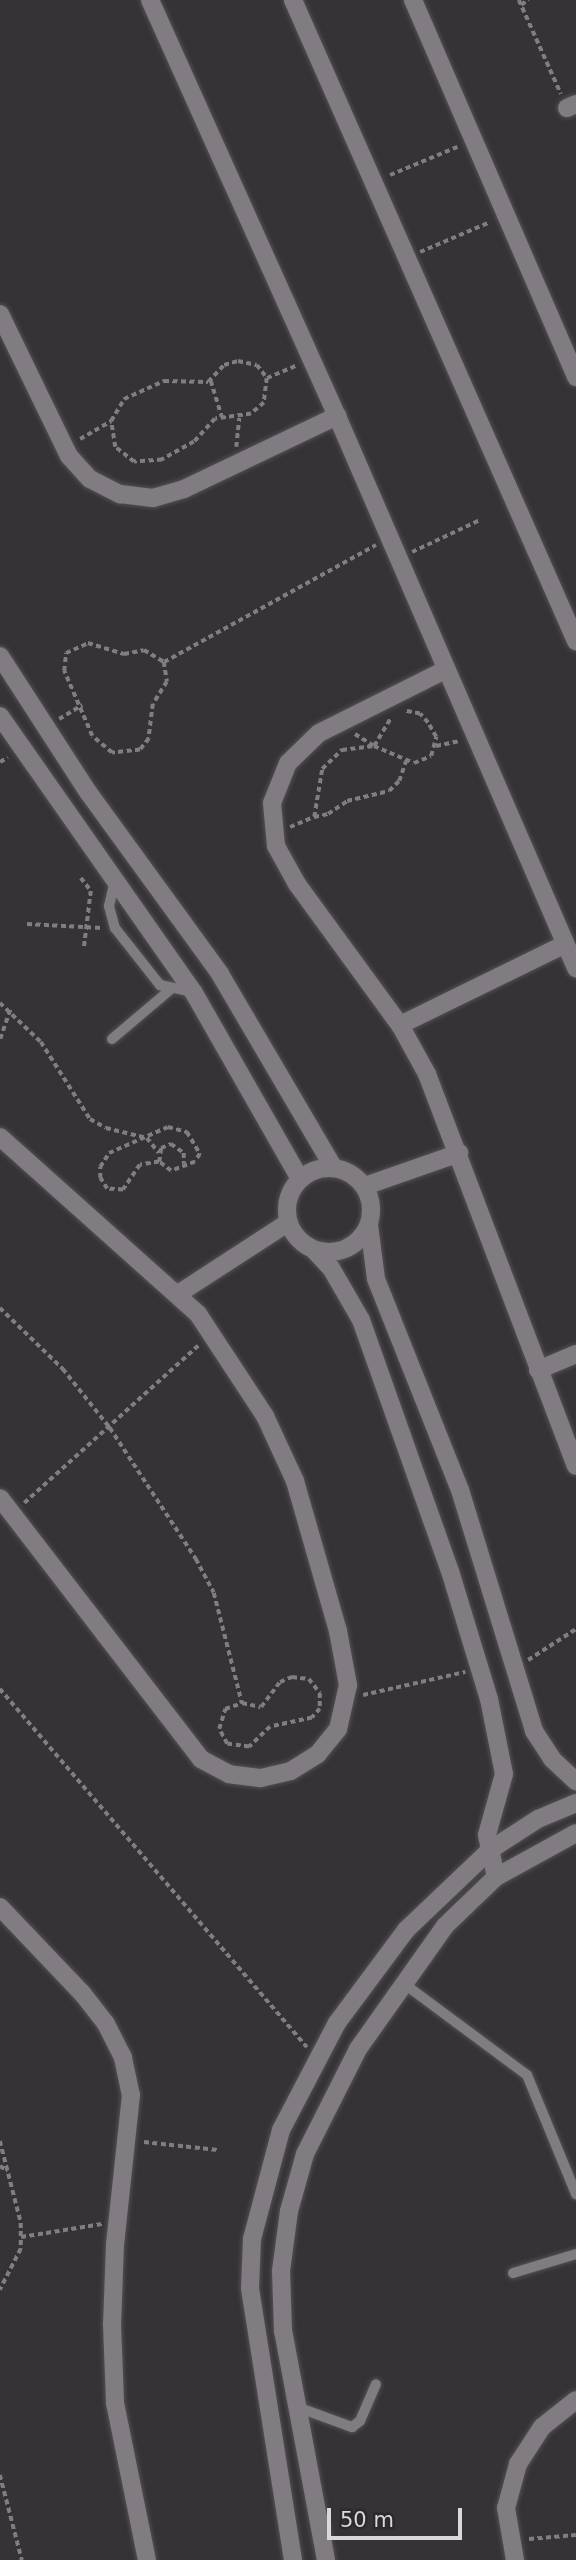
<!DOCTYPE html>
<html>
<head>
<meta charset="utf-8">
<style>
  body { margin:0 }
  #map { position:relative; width:576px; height:2560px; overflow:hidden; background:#363337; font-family:"DejaVu Sans",sans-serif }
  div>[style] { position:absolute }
  .path>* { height:3.5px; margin-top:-1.75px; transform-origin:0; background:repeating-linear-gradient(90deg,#817e81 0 5px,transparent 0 8.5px) }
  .roads { filter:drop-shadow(0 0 2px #535053) drop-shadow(0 0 2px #535053) }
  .lane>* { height:10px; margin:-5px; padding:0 5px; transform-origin:5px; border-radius:5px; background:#807c81 }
  .street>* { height:18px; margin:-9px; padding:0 9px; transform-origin:9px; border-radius:9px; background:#807c81 }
  .street>.ring { margin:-9px; padding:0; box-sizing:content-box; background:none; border:18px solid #807c81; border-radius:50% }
  span { translate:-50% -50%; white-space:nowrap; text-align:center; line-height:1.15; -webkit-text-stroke:7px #2c292d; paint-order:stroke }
  .scale { position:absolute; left:327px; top:2508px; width:135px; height:32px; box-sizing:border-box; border:4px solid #dad8da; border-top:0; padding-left:9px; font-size:21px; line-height:24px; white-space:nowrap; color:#dad8da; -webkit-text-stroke:5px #2c292d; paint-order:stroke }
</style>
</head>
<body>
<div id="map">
  <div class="path">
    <i style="left:519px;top:0;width:103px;rotate:65.9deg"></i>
    <i style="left:521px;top:5px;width:9px;rotate:-36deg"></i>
    <i style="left:390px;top:175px;width:73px;rotate:-22.7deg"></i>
    <i style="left:420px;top:252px;width:76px;rotate:-23.2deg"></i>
    <i style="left:238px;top:361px;width:19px;rotate:12deg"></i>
    <i style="left:257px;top:365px;width:16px;rotate:52deg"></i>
    <i style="left:267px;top:378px;width:25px;rotate:97deg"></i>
    <i style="left:264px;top:403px;width:17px;rotate:140deg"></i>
    <i style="left:251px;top:414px;width:36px;rotate:172deg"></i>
    <i style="left:215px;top:419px;width:31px;rotate:132deg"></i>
    <i style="left:194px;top:442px;width:37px;rotate:151deg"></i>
    <i style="left:162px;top:460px;width:28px;rotate:176deg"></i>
    <i style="left:134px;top:462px;width:24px;rotate:-142deg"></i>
    <i style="left:115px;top:447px;width:26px;rotate:-99deg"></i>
    <i style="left:111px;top:421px;width:26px;rotate:-59deg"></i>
    <i style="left:124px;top:399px;width:44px;rotate:-24.2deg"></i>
    <i style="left:164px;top:381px;width:44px;rotate:1.3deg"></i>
    <i style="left:208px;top:382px;width:23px;rotate:-47deg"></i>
    <i style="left:224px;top:365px;width:15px;rotate:-16deg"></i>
    <i style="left:267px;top:378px;width:33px;rotate:-23deg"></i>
    <i style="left:211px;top:381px;width:38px;rotate:73deg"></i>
    <i style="left:80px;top:439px;width:36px;rotate:-30deg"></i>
    <i style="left:236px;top:447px;width:29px;rotate:-84deg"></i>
    <i style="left:412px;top:552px;width:75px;rotate:-25.2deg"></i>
    <i style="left:88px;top:643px;width:38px;rotate:17deg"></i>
    <i style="left:124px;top:654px;width:20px;rotate:-11deg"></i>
    <i style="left:144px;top:650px;width:23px;rotate:31deg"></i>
    <i style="left:164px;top:662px;width:20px;rotate:81deg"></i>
    <i style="left:167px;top:682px;width:26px;rotate:122deg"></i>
    <i style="left:153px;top:704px;width:35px;rotate:97deg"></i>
    <i style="left:149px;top:739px;width:14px;rotate:129deg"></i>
    <i style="left:140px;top:750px;width:28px;rotate:174deg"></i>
    <i style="left:112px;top:753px;width:26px;rotate:-140deg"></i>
    <i style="left:92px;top:736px;width:71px;rotate:-113.3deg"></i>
    <i style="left:64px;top:671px;width:18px;rotate:-84deg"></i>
    <i style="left:66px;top:653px;width:24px;rotate:-24deg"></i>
    <i style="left:164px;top:662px;width:242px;rotate:-28.9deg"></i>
    <i style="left:59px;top:719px;width:27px;rotate:-31deg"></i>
    <i style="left:355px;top:734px;width:22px;rotate:32deg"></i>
    <i style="left:374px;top:746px;width:33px;rotate:-59deg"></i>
    <i style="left:436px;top:746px;width:24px;rotate:-12deg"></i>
    <i style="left:0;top:762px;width:9px;rotate:-32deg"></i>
    <i style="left:314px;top:817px;width:14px;rotate:-12deg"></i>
    <i style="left:328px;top:814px;width:23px;rotate:-34deg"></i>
    <i style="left:347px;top:801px;width:43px;rotate:-13.4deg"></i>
    <i style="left:389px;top:791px;width:14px;rotate:-45deg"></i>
    <i style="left:399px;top:781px;width:21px;rotate:-71deg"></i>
    <i style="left:290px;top:827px;width:26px;rotate:-23deg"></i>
    <i style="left:314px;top:817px;width:49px;rotate:-80.5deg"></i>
    <i style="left:322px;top:769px;width:28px;rotate:-44deg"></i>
    <i style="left:342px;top:750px;width:32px;rotate:-7deg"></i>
    <i style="left:374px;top:746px;width:43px;rotate:23deg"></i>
    <i style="left:414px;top:763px;width:18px;rotate:-22deg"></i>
    <i style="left:431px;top:756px;width:20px;rotate:-75deg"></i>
    <i style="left:436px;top:737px;width:16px;rotate:-120deg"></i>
    <i style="left:428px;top:723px;width:12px;rotate:-132deg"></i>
    <i style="left:420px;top:714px;width:16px;rotate:-169deg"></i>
    <i style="left:81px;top:878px;width:16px;rotate:52deg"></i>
    <i style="left:91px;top:891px;width:58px;rotate:96.9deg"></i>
    <i style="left:27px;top:924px;width:75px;rotate:3.1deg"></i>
    <i style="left:0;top:1003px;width:57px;rotate:43.6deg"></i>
    <i style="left:41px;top:1042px;width:91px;rotate:57.5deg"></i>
    <i style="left:90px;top:1119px;width:18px;rotate:29deg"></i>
    <i style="left:106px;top:1128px;width:42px;rotate:13.7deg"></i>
    <i style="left:147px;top:1138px;width:19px;rotate:51deg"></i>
    <i style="left:0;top:1039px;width:31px;rotate:-71deg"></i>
    <i style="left:159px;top:1162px;width:19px;rotate:171deg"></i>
    <i style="left:140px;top:1165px;width:30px;rotate:124deg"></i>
    <i style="left:123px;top:1190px;width:16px;rotate:-176deg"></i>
    <i style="left:107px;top:1189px;width:13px;rotate:-122deg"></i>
    <i style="left:100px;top:1178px;width:11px;rotate:-90deg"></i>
    <i style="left:100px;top:1167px;width:17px;rotate:-57deg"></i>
    <i style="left:109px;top:1153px;width:64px;rotate:-23.8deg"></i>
    <i style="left:168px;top:1127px;width:20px;rotate:15deg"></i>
    <i style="left:187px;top:1132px;width:26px;rotate:59deg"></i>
    <i style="left:200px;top:1154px;width:9px;rotate:122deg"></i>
    <i style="left:195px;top:1162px;width:26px;rotate:159deg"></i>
    <i style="left:171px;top:1171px;width:15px;rotate:-143deg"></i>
    <i style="left:159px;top:1162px;width:14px;rotate:-82deg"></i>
    <i style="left:161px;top:1148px;width:11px;rotate:-22deg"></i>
    <i style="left:171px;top:1144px;width:16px;rotate:35deg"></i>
    <i style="left:184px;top:1153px;width:11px;rotate:90deg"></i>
    <i style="left:0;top:1308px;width:88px;rotate:44.1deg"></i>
    <i style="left:63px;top:1369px;width:75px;rotate:51.5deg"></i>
    <i style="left:110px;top:1428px;width:157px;rotate:56.7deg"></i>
    <i style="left:196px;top:1559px;width:38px;rotate:62deg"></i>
    <i style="left:214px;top:1593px;width:114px;rotate:75.7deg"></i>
    <i style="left:24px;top:1503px;width:237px;rotate:-42.1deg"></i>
    <i style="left:528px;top:1660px;width:57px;rotate:-32.9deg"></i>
    <i style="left:292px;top:1677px;width:17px;rotate:7deg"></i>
    <i style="left:309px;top:1679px;width:18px;rotate:52deg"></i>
    <i style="left:320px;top:1693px;width:16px;rotate:90deg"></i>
    <i style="left:320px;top:1709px;width:12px;rotate:132deg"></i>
    <i style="left:312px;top:1718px;width:43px;rotate:167.9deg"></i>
    <i style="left:270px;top:1727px;width:29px;rotate:136deg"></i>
    <i style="left:249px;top:1747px;width:22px;rotate:-172deg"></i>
    <i style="left:227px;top:1744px;width:17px;rotate:-118deg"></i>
    <i style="left:219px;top:1729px;width:21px;rotate:-73deg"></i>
    <i style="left:225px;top:1709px;width:18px;rotate:-19deg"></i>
    <i style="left:242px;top:1703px;width:19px;rotate:12deg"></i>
    <i style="left:261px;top:1707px;width:31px;rotate:-53deg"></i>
    <i style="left:280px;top:1682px;width:13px;rotate:-23deg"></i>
    <i style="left:0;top:1689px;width:472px;rotate:49.4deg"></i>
    <i style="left:363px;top:1695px;width:105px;rotate:-12.7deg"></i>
    <i style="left:0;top:2141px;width:85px;rotate:75.6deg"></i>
    <i style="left:21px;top:2223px;width:26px;rotate:90deg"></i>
    <i style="left:21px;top:2249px;width:46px;rotate:117.1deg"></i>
    <i style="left:144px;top:2142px;width:74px;rotate:6.2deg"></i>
    <i style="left:0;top:2166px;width:9px;rotate:32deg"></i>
    <i style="left:21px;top:2237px;width:82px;rotate:-9.1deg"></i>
    <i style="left:0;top:2475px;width:88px;rotate:75.5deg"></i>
    <i style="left:529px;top:2539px;width:47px;rotate:-4.9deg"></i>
  </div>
  <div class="roads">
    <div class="lane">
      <i style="left:115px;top:880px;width:27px;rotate:103deg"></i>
      <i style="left:109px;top:906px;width:23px;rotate:75deg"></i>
      <i style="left:115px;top:928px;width:73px;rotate:51.7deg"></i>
      <i style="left:160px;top:985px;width:33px;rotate:12deg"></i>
      <i style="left:112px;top:1039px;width:77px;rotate:-40.3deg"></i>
      <i style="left:403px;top:1983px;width:154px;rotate:36.6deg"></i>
      <i style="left:527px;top:2075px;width:129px;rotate:67.6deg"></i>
      <i style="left:513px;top:2273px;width:66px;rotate:-16.8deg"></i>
      <i style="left:297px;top:2407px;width:59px;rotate:20deg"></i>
      <i style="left:352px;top:2427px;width:10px;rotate:-37deg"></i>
      <i style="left:360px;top:2421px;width:40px;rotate:-66.6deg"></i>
    </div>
    <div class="street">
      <i style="left:150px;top:0;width:456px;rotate:65.8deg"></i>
      <i style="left:337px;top:416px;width:602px;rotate:66.59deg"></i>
      <i style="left:293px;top:0;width:701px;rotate:66.18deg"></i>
      <i style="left:413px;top:0;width:411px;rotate:66.6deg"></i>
      <i style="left:567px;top:108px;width:10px;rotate:-24deg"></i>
      <i style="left:0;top:314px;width:158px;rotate:64.1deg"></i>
      <i style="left:69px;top:456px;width:31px;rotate:48deg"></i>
      <i style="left:90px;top:479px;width:34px;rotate:27deg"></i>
      <i style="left:120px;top:494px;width:33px;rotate:7deg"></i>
      <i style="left:153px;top:498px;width:32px;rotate:-16deg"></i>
      <i style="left:184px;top:489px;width:170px;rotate:-25.5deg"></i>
      <i style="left:0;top:656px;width:162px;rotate:57.1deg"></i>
      <i style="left:88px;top:792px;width:225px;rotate:54deg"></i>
      <i style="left:220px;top:974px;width:225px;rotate:59.6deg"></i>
      <i style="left:445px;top:670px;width:141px;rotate:153.4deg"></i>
      <i style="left:319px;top:733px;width:43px;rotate:135.9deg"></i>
      <i style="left:288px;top:763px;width:43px;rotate:111.8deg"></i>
      <i style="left:272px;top:803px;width:43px;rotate:84.7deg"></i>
      <i style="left:276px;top:846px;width:43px;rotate:61.1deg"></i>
      <i style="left:297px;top:884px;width:175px;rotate:53.9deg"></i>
      <i style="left:400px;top:1025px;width:56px;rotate:61.1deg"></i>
      <i style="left:427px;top:1074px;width:419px;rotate:69.2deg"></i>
      <i style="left:0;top:716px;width:338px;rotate:55deg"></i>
      <i style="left:194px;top:993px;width:214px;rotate:60.3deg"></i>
      <i style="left:400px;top:1025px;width:184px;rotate:-26.1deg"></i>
      <i style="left:0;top:1137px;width:266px;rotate:41.8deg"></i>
      <i style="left:198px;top:1314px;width:122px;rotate:56.7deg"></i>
      <i style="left:265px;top:1416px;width:72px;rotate:65.2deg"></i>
      <i style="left:295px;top:1481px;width:156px;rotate:74deg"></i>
      <i style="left:338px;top:1631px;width:55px;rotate:79.5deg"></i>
      <i style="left:348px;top:1685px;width:45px;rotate:102.8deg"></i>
      <i style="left:338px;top:1729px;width:32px;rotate:129deg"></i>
      <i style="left:318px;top:1754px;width:32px;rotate:148deg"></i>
      <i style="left:291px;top:1771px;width:32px;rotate:167deg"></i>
      <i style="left:260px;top:1778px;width:31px;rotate:-173deg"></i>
      <i style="left:229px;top:1774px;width:32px;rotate:-152deg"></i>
      <i style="left:201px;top:1759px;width:329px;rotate:-127.6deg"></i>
      <i class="ring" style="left:287px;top:1168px;width:66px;height:66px"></i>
      <i style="left:365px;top:1186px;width:100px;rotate:-19.3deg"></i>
      <i style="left:369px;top:1225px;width:54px;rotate:82.6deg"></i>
      <i style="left:376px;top:1279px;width:227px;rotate:68.3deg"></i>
      <i style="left:460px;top:1490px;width:252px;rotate:72.9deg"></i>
      <i style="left:534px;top:1731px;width:33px;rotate:57deg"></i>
      <i style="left:552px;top:1759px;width:33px;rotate:43deg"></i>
      <i style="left:315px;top:1251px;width:23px;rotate:47deg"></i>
      <i style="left:331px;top:1268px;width:60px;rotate:60deg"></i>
      <i style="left:361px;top:1320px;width:266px;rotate:70.5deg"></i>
      <i style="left:450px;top:1571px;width:134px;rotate:73.1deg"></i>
      <i style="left:489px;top:1699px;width:76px;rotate:78.7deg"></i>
      <i style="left:504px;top:1774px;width:63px;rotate:105.6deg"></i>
      <i style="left:487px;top:1835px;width:43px;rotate:77.9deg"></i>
      <i style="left:178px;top:1294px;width:132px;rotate:-33deg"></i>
      <i style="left:538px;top:1370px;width:41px;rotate:-22.8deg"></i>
      <i style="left:0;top:1907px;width:119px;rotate:46.4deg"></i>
      <i style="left:82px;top:1993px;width:39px;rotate:52deg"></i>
      <i style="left:106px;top:2024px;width:38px;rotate:63deg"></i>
      <i style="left:123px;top:2058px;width:38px;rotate:78deg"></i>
      <i style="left:131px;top:2095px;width:150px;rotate:96.1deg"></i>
      <i style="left:115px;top:2244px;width:80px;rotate:92.1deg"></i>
      <i style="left:112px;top:2324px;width:79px;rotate:87.8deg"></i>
      <i style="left:115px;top:2403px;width:160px;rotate:78.5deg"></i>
      <i style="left:293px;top:2560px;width:275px;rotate:-99deg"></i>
      <i style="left:250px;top:2288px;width:49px;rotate:-87.7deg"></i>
      <i style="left:252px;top:2239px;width:113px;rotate:-75.1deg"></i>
      <i style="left:281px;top:2130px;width:121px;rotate:-62.4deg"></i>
      <i style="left:337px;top:2023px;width:116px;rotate:-53.4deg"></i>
      <i style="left:406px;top:1930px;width:116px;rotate:-43.6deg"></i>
      <i style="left:490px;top:1850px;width:57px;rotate:-32.9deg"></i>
      <i style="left:538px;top:1819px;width:41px;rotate:-22.8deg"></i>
      <i style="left:326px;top:2560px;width:233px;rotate:-100.6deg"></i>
      <i style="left:283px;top:2331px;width:60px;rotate:-91.9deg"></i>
      <i style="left:281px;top:2271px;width:61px;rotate:-82.4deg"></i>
      <i style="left:289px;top:2211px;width:59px;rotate:-74.3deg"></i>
      <i style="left:305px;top:2154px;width:118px;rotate:-63.2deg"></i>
      <i style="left:358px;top:2049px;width:151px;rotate:-54.7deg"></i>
      <i style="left:445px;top:1926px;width:71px;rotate:-43.9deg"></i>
      <i style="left:496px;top:1877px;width:91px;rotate:-28.8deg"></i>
      <i style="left:515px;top:2560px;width:53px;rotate:-99.8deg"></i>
      <i style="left:506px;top:2508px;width:46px;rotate:-74.7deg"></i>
      <i style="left:518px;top:2464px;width:44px;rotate:-57deg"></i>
      <i style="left:542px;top:2427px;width:43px;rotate:-38.5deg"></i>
    </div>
  </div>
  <div class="scale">50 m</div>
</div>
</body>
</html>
